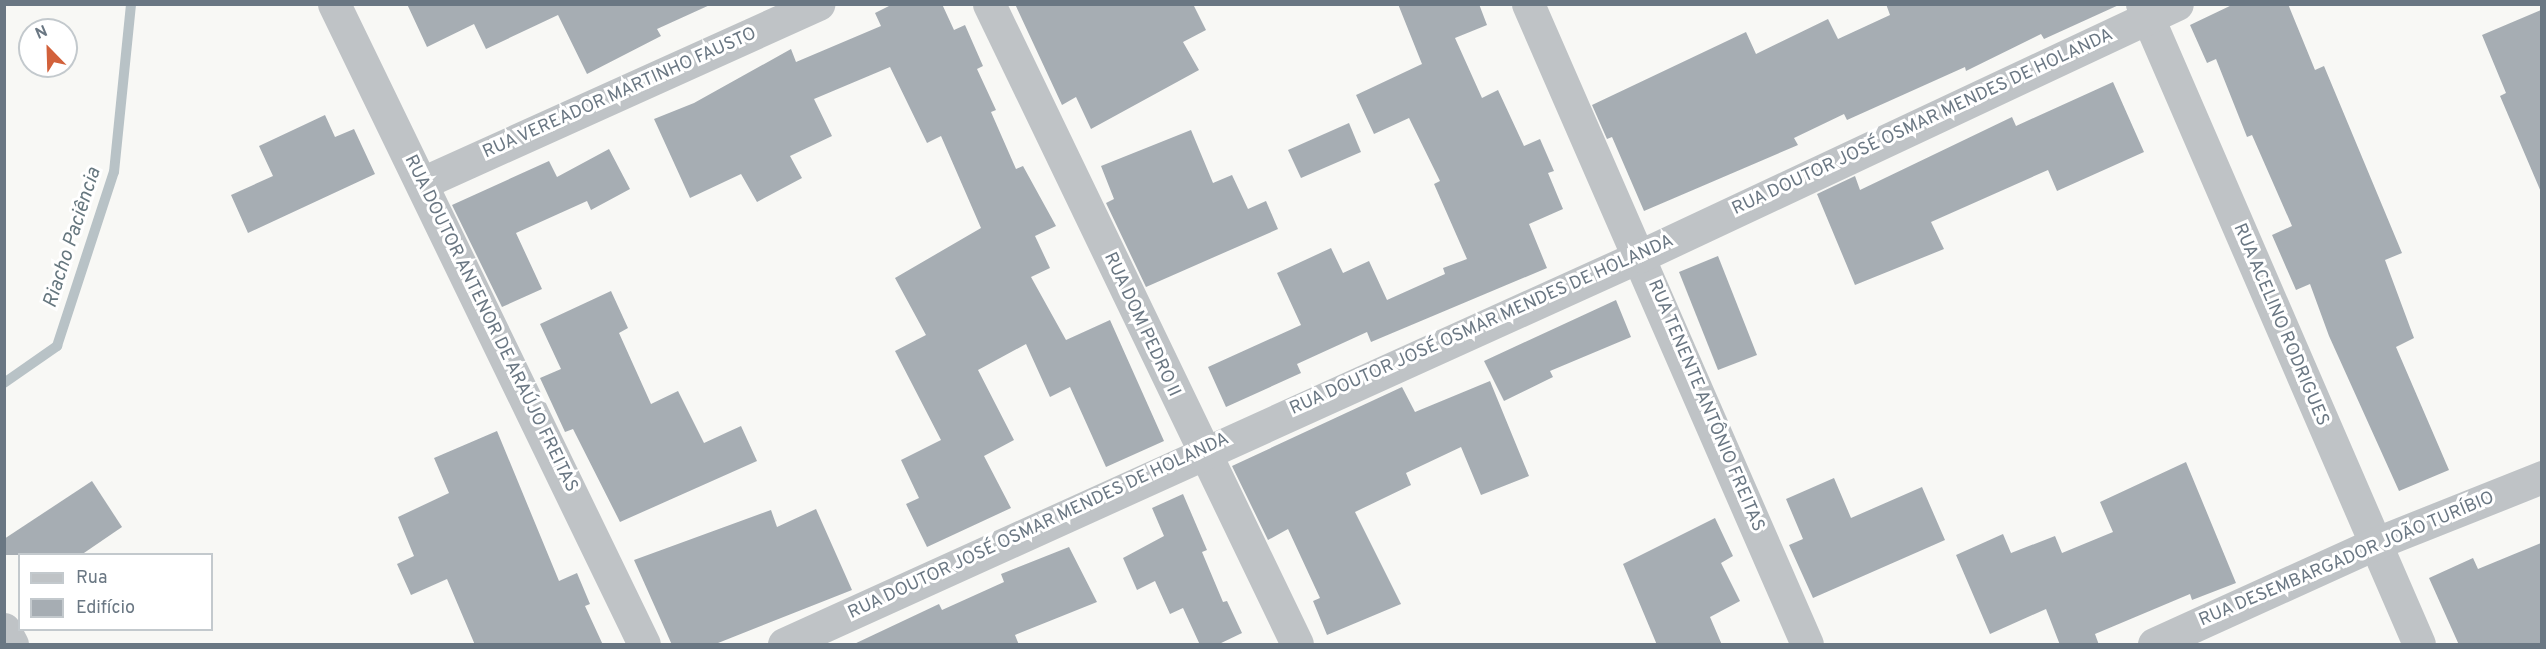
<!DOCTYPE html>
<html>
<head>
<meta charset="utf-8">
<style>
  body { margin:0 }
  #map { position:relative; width:2546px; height:649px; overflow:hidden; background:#f8f8f5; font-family:Overpass,sans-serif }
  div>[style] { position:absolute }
  .stream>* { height:10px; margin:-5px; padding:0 5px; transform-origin:5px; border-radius:5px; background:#b8c2c6 }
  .building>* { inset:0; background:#a6adb3 }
  .minor>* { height:33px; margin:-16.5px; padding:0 16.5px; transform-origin:16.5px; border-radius:16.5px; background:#bfc3c6 }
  span { translate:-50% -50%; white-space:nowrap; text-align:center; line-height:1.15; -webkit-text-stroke:6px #fff; paint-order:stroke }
  .street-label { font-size:18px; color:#6a7783 }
  .water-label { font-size:20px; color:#66777f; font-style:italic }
  .frame { position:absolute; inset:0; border:6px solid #6a7783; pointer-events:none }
  .legend { position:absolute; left:18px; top:553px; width:195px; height:78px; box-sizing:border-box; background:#fff; border:2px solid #c3c9cd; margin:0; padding:8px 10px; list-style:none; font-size:18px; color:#6a7783 }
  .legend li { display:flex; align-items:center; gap:12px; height:30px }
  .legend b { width:30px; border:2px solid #c3c9cd }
  .north { position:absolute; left:18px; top:18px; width:60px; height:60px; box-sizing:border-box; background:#fff; border:2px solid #c3c9cd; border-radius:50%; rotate:337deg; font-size:16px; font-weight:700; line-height:24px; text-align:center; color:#6a7783 }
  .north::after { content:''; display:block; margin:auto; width:21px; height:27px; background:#d2613b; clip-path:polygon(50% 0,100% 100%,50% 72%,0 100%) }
</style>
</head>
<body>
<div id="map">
  <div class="stream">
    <i style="left:4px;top:383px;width:65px;rotate:-34.9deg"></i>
    <i style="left:57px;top:346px;width:183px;rotate:-71.9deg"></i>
    <i style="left:114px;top:172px;width:169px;rotate:-84.2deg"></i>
  </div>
  <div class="building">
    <i style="clip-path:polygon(407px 4px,712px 4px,657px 29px,661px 36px,587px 74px,558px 15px,486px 49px,474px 24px,427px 47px)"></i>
    <i style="clip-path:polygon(893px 4px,942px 4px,954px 30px,965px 25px,983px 66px,977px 69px,996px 110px,991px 112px,1016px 169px,1023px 166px,1056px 226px,1035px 236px,1050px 268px,1031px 277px,1066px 340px,1110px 320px,1164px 441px,1106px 467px,1070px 387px,1050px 397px,1026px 344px,978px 370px,1014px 440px,984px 456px,1011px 508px,927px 547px,906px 504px,919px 498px,901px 460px,941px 440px,895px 351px,926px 335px,895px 278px,981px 228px,941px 136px,927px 143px,890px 67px,814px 99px,832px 136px,790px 156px,802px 178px,757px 202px,741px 174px,690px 198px,654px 119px,694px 103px,791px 49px,796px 62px,881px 26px,875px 13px)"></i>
    <i style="clip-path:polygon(1015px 4px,1193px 4px,1206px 30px,1183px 42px,1199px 70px,1091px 129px,1076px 97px,1062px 105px)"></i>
    <i style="clip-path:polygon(1398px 4px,1479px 4px,1487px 25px,1455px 38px,1482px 98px,1498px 90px,1524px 146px,1540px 139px,1554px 171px,1548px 173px,1563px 209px,1529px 224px,1547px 268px,1371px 342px,1367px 332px,1297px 364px,1301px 373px,1226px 407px,1208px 367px,1301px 325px,1277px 273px,1331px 248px,1343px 273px,1369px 261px,1387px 300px,1445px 274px,1443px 268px,1467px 259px,1434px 184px,1440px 181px,1409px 118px,1374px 134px,1356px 95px,1422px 64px)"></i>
    <i style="clip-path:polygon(1886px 4px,2121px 4px,2044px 39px,2041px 34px,1966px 71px,1965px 67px,1847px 120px,1844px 114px,1794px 138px,1798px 145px,1644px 211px,1612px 137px,1607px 139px,1592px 105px,1746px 32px,1756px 54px,1828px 19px,1838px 39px,1890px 15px)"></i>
    <i style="clip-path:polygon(2234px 4px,2288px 4px,2315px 70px,2324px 66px,2402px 253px,2385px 260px,2414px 338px,2396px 347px,2449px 470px,2399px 491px,2329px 336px,2310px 284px,2296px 290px,2272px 235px,2292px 226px,2252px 135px,2247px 137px,2216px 59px,2207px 63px,2190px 25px)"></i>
    <i style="clip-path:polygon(2541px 10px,2541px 192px,2500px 96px,2506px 93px,2482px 35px)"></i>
    <i style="clip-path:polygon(2113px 82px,2144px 152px,2057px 191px,2048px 170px,1931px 222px,1944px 249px,1855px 285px,1817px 194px,1855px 176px,1860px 190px,2012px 117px,2016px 126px)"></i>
    <i style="clip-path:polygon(325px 115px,335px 137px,354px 129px,375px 174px,248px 233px,231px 195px,273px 176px,259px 146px)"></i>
    <i style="clip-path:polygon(1349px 123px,1361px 152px,1301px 178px,1288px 150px)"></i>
    <i style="clip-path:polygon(1191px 130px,1213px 183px,1232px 175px,1248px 209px,1266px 201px,1278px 229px,1146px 287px,1106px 203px,1114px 199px,1101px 166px)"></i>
    <i style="clip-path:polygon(609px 149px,630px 189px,591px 210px,587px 201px,516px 233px,542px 289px,502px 307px,452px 205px,549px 161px,557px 177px)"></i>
    <i style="clip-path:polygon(1718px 256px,1757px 355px,1718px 370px,1679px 272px)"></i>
    <i style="clip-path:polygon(611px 291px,628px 328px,619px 333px,651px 404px,678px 391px,704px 443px,741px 426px,757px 461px,620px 522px,573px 429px,565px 432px,540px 378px,561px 369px,540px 324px)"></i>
    <i style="clip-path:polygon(1616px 300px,1631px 337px,1550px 371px,1553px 377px,1504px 401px,1484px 361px)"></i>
    <i style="clip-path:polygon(1490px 381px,1529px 476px,1481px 495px,1461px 447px,1406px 473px,1411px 485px,1355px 512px,1401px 604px,1327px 635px,1313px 601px,1320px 598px,1288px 529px,1268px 540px,1232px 466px,1402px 387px,1415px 412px)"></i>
    <i style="clip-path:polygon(497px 431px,559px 581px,577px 573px,590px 604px,585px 606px,603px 645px,475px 645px,447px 579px,411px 595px,397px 564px,414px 556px,398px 517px,449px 493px,434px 458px)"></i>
    <i style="clip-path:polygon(2186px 462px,2236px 583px,2192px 600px,2190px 594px,2095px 634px,2099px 645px,2060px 645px,2046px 609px,1990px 634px,1956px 555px,2003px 534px,2011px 553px,2055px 536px,2062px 553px,2113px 532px,2100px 502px)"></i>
    <i style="clip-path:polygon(1834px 478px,1851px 518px,1922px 487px,1945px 540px,1813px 598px,1789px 545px,1803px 539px,1786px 499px)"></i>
    <i style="clip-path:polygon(92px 481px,122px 527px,81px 555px,4px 555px,4px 539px)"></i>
    <i style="clip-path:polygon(1183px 494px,1207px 550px,1202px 552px,1223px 602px,1227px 601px,1242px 633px,1217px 645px,1200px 645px,1183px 608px,1170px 614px,1155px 581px,1137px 590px,1123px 558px,1164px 536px,1152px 508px)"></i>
    <i style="clip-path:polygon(816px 509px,852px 590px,713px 645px,672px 645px,634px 560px,771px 510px,777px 527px)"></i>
    <i style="clip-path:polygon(1715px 518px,1733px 556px,1721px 563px,1740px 601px,1710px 617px,1722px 645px,1657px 645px,1623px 564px)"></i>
    <i style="clip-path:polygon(2541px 543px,2541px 645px,2459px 645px,2429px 578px,2473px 558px,2478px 569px)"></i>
    <i style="clip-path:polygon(1069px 547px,1097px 602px,1015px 635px,1019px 645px,852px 645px,939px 604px,942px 610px,1004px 582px,1001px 574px)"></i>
  </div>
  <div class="minor">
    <i style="left:334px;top:4px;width:711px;rotate:64.16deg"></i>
    <i style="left:989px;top:4px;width:710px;rotate:64.3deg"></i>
    <i style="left:1528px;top:4px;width:698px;rotate:66.45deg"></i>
    <i style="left:2142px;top:4px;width:697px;rotate:66.6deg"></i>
    <i style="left:422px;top:183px;width:435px;rotate:-24.3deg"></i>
    <i style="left:4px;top:629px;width:17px;rotate:62deg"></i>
    <i style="left:784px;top:644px;width:940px;rotate:-24.38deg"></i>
    <i style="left:1640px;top:256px;width:593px;rotate:-25.14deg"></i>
    <i style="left:2154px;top:644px;width:242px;rotate:-24.4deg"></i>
    <i style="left:2374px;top:544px;width:181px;rotate:-21.7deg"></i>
  </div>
  <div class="street-label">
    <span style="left:620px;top:94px;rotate:-24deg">RUA VEREADOR MARTINHO FAUSTO</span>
    <span style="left:1923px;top:123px;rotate:-25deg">RUA DOUTOR JOSÉ OSMAR MENDES DE HOLANDA</span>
    <span style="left:490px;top:324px;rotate:64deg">RUA DOUTOR ANTENOR DE ARAÚJO FREITAS</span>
    <span style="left:1141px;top:325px;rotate:65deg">RUA DOM PEDRO II</span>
    <span style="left:2280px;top:325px;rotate:67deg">RUA ACELINO RODRIGUES</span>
    <span style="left:1482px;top:326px;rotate:-24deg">RUA DOUTOR JOSÉ OSMAR MENDES DE HOLANDA</span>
    <span style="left:1705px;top:406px;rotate:67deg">RUA TENENTE ANTÔNIO FREITAS</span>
    <span style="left:1039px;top:527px;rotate:-25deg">RUA DOUTOR JOSÉ OSMAR MENDES DE HOLANDA</span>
    <span style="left:2347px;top:560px;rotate:-23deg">RUA DESEMBARGADOR JOÃO TURÍBIO</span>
  </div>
  <div class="water-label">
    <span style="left:73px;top:238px;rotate:-72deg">Riacho Paciência</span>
  </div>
  <div class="frame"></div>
  <ul class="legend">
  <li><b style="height:8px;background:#bfc3c6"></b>Rua</li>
  <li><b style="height:16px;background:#a6adb3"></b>Edifício</li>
  </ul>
  <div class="north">N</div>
</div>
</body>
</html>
